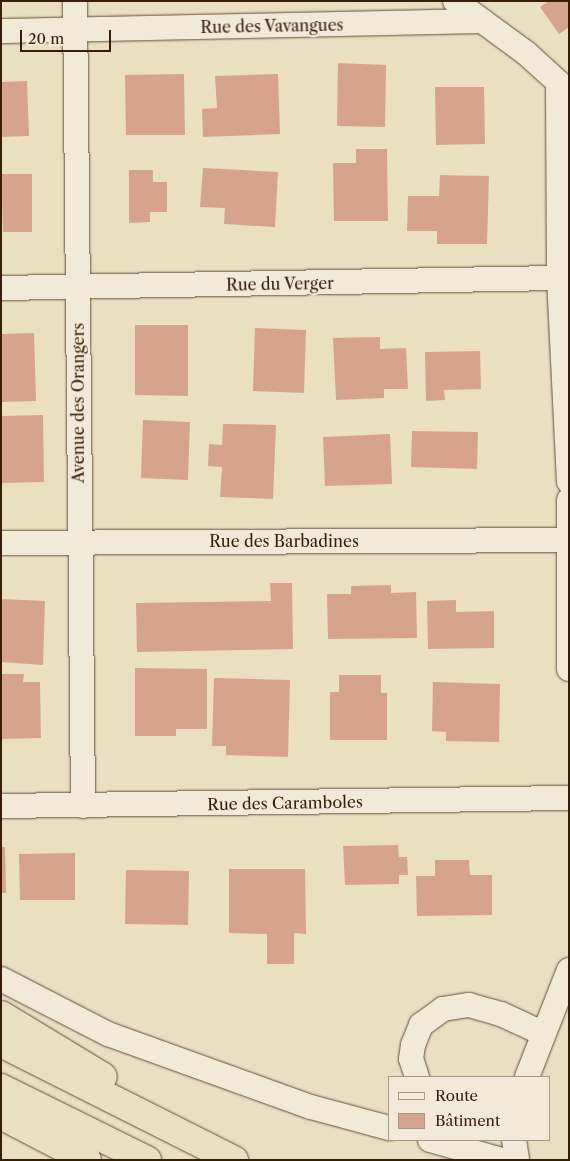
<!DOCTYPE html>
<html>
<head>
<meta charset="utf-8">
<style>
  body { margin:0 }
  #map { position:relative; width:570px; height:1161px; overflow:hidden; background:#ebdfc1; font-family:"Libre Caslon Text",serif }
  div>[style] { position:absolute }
  .building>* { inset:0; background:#d6a38f }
  .roads { filter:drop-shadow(0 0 1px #664e36) drop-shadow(0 0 1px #664e36) }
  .street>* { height:24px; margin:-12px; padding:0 12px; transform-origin:12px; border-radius:12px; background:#f2ead7 }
  .highway>* { height:28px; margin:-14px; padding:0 14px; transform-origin:14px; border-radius:14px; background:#ebdfc1 }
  span { translate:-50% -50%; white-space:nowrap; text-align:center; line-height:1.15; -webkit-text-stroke:4.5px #f2ead7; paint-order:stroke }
  .street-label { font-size:16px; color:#391e07 }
  .frame { position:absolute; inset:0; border:2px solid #391e07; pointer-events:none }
  .legend { position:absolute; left:388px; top:1076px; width:162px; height:65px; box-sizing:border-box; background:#f2ead7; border:1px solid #a89884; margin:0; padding:6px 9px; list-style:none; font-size:15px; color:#391e07 }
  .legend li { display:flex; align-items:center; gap:10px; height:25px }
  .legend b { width:25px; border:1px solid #a89884 }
  .scale { position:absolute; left:20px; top:30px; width:91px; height:22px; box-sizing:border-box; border:2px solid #391e07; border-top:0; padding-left:6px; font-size:15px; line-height:18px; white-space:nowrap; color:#391e07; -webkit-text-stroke:4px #f2ead7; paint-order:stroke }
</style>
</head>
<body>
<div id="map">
  <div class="building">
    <i style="clip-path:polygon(549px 1px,569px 1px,569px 27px,559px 34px,540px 7px)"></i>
    <i style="clip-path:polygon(338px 63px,386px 65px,385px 127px,337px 126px)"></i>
    <i style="clip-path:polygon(184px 74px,185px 135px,126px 135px,125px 75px)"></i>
    <i style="clip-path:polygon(278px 74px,280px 134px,203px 137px,202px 109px,217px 108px,215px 76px)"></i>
    <i style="clip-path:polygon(27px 81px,29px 136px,1px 137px,1px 82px)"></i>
    <i style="clip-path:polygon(435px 87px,484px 87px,485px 144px,436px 145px)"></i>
    <i style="clip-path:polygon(356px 149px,387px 149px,388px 221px,334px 221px,333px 163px,356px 163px)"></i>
    <i style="clip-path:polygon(203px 168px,278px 172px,275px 227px,224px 224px,225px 208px,200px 207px)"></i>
    <i style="clip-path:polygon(129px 170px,153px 170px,153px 182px,167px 182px,167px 212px,150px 212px,150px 222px,129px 223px)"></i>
    <i style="clip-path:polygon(1px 174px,32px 174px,32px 232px,3px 232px)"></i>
    <i style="clip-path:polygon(440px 175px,489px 176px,487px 244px,437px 244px,437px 231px,407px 231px,408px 196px,439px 196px)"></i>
    <i style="clip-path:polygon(135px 325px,188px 325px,188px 396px,135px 395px)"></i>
    <i style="clip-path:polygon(255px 328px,306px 330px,304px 393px,253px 391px)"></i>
    <i style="clip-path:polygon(34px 333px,36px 401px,1px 402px,1px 334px)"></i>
    <i style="clip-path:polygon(380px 337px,380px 349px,406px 348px,408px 389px,384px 389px,384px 398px,336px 400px,333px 338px)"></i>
    <i style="clip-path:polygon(480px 351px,481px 389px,444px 390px,445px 400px,426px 401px,425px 352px)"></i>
    <i style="clip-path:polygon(43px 415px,44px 482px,1px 483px,1px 416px)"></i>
    <i style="clip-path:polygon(143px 420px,190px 422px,188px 480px,141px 478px)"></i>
    <i style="clip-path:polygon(223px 424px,276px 425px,273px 499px,220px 497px,222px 467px,208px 466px,209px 444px,222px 445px)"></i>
    <i style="clip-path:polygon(412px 431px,478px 432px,477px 469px,411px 467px)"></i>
    <i style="clip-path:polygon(390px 434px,392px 484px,325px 486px,323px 437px)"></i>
    <i style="clip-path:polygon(270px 583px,292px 583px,293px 649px,137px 652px,136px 603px,271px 601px)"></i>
    <i style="clip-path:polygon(391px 585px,391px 593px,416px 592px,417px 638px,328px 639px,327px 594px,351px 594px,351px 586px)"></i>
    <i style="clip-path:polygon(1px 599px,45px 601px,43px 665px,1px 662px)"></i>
    <i style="clip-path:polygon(456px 600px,456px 612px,494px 611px,494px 648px,428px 649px,427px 601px)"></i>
    <i style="clip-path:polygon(135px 668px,207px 669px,207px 729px,176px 729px,176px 736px,135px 736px)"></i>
    <i style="clip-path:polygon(1px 674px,24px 674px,23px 682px,40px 682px,41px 738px,1px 739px)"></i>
    <i style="clip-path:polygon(339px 675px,381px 675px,381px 693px,387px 693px,387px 740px,330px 740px,330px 692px,339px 692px)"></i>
    <i style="clip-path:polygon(214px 678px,290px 680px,288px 757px,226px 755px,226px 746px,212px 746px)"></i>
    <i style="clip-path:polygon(433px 682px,500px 684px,499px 742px,446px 741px,446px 732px,432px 731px)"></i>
    <i style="clip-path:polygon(398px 845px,399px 857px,407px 857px,408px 875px,399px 875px,399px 884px,345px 885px,343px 846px)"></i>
    <i style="clip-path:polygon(1px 847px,5px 847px,6px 893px,1px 893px)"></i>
    <i style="clip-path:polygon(75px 853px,75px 900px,20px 900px,19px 854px)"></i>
    <i style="clip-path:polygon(435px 860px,469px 860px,470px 875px,492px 875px,492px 915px,417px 916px,416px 876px,435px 876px)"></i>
    <i style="clip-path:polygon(229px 869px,305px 869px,306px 934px,294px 933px,294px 964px,267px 964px,267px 934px,229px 933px)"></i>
    <i style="clip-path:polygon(126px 870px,189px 871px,188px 925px,125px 924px)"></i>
  </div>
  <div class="roads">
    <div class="street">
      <i style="left:75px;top:1px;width:805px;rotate:89.43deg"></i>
      <i style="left:455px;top:1px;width:88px;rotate:36.2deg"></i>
      <i style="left:526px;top:53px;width:43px;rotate:42.2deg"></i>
      <i style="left:1px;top:31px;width:481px;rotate:-1.2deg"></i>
      <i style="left:558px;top:82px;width:196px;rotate:89.7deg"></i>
      <i style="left:559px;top:278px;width:204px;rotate:87.2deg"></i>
      <i style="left:1px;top:288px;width:558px;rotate:-1.03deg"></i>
      <i style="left:569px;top:500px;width:169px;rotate:90deg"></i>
      <i style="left:1px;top:543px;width:565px;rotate:-0.3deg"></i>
      <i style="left:1px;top:806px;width:568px;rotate:-0.81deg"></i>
      <i style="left:1px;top:979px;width:120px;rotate:27.2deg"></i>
      <i style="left:108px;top:1034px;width:216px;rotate:19.8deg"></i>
      <i style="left:311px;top:1107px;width:81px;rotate:15.1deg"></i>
      <i style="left:417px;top:1077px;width:19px;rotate:-108deg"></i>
      <i style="left:411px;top:1059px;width:14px;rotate:-82deg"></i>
      <i style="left:413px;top:1045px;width:22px;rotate:-68deg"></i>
      <i style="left:421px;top:1025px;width:27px;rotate:-36deg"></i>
      <i style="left:443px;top:1009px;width:26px;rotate:-9deg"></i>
      <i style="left:469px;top:1005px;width:33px;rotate:16deg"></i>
      <i style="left:501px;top:1014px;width:45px;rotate:24.9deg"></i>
      <i style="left:527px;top:1077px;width:115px;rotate:-68.6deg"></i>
      <i style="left:430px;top:1140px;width:75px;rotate:15.5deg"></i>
      <i style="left:514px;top:1140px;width:20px;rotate:81deg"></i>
    </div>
    <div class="highway">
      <i style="left:1px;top:1015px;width:119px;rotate:31.3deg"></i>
      <i style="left:1px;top:1043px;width:261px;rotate:26.7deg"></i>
      <i style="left:1px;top:1088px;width:163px;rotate:26.3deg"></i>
      <i style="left:1px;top:1115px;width:97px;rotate:27.6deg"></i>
    </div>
  </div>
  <div class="street-label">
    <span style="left:272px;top:26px;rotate:-1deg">Rue des Vavangues</span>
    <span style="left:280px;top:284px;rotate:-1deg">Rue du Verger</span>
    <span style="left:78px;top:403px;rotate:-90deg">Avenue des Orangers</span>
    <span style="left:284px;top:541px">Rue des Barbadines</span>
    <span style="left:285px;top:803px;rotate:-1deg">Rue des Caramboles</span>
  </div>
  <div class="frame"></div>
  <ul class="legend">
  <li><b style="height:6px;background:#f2ead7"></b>Route</li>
  <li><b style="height:14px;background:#d6a38f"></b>Bâtiment</li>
  </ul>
  <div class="scale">20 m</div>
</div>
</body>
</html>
